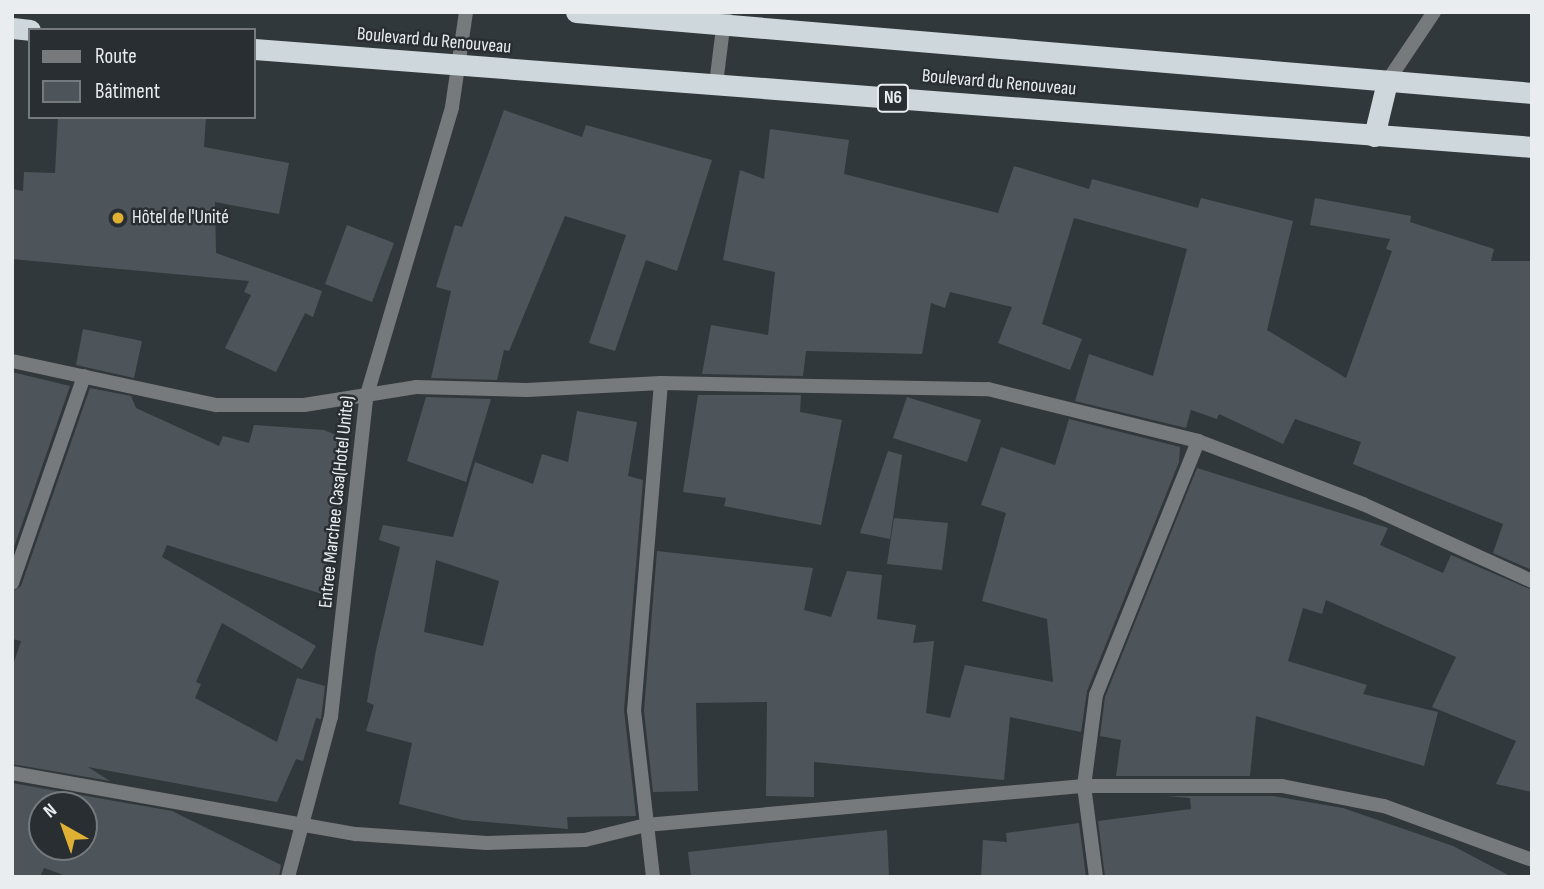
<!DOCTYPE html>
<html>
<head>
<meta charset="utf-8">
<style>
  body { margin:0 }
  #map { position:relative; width:1544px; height:889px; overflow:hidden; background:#31383c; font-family:"Sofia Sans Condensed",sans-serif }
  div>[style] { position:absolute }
  .building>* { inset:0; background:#4e555a }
  .lane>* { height:14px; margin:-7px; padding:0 7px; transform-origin:7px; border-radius:7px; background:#777a7c }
  .street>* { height:14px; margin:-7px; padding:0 7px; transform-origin:7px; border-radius:7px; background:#777a7c }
  .highway>* { height:21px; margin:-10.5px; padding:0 10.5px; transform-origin:10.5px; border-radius:10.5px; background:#ced7dc }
  .dots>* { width:19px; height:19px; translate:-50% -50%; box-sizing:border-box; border:4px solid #282e32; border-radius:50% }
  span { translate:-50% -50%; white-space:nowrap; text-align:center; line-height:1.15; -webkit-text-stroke:5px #282e32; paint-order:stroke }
  .shield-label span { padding:2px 5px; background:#282e32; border:2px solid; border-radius:5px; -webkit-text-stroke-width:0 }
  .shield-label { font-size:18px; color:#e9edf0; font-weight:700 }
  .street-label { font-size:19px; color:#e9edf0 }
  .poi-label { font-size:19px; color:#e9edf0 }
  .left { translate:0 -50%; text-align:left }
  .frame { position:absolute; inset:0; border:14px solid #e9edf0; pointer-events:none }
  .legend { position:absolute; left:28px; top:28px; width:228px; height:91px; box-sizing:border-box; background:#282e32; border:2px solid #757a7e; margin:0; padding:9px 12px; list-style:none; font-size:21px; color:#e9edf0 }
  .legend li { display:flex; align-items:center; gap:14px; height:35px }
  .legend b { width:35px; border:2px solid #757a7e }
  .north { position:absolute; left:28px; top:791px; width:70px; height:70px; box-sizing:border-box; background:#282e32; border:2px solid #757a7e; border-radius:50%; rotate:320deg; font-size:19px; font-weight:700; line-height:28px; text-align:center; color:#e9edf0 }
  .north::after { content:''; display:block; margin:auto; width:24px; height:32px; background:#dfb034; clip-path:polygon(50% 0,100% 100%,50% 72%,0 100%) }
</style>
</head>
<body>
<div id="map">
  <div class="building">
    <i style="clip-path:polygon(504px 110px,582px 137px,586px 125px,712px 160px,677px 271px,646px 260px,615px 351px,589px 343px,626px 235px,565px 216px,509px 351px,504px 350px,497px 380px,431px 378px,451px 291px,436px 287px,455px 225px,462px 227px)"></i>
    <i style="clip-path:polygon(58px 117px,206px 117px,204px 147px,289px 163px,279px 214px,215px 202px,216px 253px,322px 291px,313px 317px,305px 313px,276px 372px,225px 348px,251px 295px,244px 292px,249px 281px,12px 259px,12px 189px,23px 191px,24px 172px,55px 173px)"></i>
    <i style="clip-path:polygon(770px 129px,849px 140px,844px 174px,998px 213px,1014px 166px,1089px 189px,1092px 179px,1198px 208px,1201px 198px,1293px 221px,1267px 330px,1346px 378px,1392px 251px,1386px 249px,1390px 239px,1310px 225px,1315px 198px,1411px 216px,1410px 222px,1494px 249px,1491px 261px,1532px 261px,1532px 570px,1493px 553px,1503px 524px,1353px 464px,1361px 442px,1295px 419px,1283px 444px,1219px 414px,1217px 419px,1191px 410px,1186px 428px,1075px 401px,1089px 354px,1153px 376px,1187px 249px,1074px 218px,1042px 324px,1082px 339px,1070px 370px,998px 343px,1012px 307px,950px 292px,945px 308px,931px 303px,922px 354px,806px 351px,803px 376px,702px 374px,711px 325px,768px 335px,775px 272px,723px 260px,740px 170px,764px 179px)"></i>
    <i style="clip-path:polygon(347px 225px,394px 243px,372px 302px,325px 284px)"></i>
    <i style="clip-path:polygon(83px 329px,142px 341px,134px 378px,76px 365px)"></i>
    <i style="clip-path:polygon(12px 372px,70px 386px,12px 553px)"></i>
    <i style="clip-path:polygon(90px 388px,131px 396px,136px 408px,219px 446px,223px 436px,249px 443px,254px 425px,324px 430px,350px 441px,335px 553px,322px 594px,167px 545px,162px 557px,316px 646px,302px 669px,222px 623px,196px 682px,201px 684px,195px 698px,277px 742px,297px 678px,325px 686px,321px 719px,316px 718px,303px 761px,296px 759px,277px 802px,88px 767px,110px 781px,12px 764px,12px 668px,21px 641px,12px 639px,12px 592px,21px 586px)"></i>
    <i style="clip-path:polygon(698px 395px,801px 395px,800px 412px,842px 420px,821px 525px,724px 506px,726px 498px,683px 492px)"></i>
    <i style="clip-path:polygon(426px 397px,491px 399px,466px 482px,407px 461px)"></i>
    <i style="clip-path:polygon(907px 397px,981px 420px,967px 462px,893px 438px)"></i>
    <i style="clip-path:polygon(evenodd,577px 411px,637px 422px,628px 476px,643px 480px,624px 710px,636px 816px,567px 817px,568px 829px,463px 820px,399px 804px,412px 743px,366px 731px,374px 705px,367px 702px,376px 650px,400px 547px,379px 540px,383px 525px,453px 537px,475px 462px,533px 484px,542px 454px,568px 462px,577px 411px,436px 560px,499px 581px,483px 646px,424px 632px,436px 560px)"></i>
    <i style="clip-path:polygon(1069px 419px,1180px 447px,1179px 462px,1087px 691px,1081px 732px,1010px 717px,1004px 780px,814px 762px,814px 797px,766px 796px,767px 702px,696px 703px,698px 791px,653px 792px,644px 711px,657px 551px,813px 568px,804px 610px,831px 617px,847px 571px,882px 575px,877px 619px,916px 625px,913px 643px,934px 641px,926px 713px,950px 718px,965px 665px,1053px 682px,1047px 619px,982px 601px,1006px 513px,981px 505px,1001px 447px,1055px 465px)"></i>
    <i style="clip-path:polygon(888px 451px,902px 455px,890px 539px,860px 533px)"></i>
    <i style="clip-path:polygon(1197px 468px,1388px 528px,1380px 545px,1443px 573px,1451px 555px,1532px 590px,1532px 792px,1496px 784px,1516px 741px,1432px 707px,1456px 657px,1326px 600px,1322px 614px,1303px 608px,1288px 661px,1367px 685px,1363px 694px,1438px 712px,1424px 766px,1256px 716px,1250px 776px,1116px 776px,1121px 740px,1100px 736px,1105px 697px)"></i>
    <i style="clip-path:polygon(894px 518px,948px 523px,942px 570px,887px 564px)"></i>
    <i style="clip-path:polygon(evenodd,12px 783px,172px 811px,281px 865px,279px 877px,69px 877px,44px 868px,40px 877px,12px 877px,12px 783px,42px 805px,84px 805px,84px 847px,42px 847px,42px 805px)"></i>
    <i style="clip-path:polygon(1166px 796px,1273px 796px,1343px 808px,1453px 846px,1512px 877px,1105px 877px,1098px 821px,1191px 809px,1190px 798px)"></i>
    <i style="clip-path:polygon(1079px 823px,1086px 877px,981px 877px,983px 840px,1007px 842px,1006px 833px)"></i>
    <i style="clip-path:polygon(887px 830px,889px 877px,691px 877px,688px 852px)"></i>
  </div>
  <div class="lane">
    <i style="left:1387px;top:82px;width:84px;rotate:-56.1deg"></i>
  </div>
  <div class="street">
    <i style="left:716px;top:84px;width:73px;rotate:-82.9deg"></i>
    <i style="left:12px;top:361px;width:209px;rotate:12.2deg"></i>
    <i style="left:216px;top:405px;width:88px"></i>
    <i style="left:304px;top:405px;width:113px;rotate:-9.1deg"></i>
    <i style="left:416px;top:387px;width:111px;rotate:1.5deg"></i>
    <i style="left:527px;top:390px;width:134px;rotate:-3deg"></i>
    <i style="left:661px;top:383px;width:327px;rotate:1.1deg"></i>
    <i style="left:988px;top:389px;width:216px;rotate:13.9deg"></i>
    <i style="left:1198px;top:441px;width:177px;rotate:20.9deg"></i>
    <i style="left:1363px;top:504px;width:186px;rotate:24.5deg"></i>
    <i style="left:12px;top:583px;width:219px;rotate:-70.8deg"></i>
    <i style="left:12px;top:773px;width:349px;rotate:10.1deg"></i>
    <i style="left:356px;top:834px;width:131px;rotate:3.9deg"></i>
    <i style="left:487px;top:843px;width:98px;rotate:-1.8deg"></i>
    <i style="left:585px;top:840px;width:63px;rotate:-13.8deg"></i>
    <i style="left:646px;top:825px;width:440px;rotate:-5.1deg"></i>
    <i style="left:1084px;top:786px;width:198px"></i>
    <i style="left:1282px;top:786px;width:104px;rotate:11.1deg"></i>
    <i style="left:1384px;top:806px;width:158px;rotate:20deg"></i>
    <i style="left:288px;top:877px;width:166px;rotate:-75deg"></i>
    <i style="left:331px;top:717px;width:321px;rotate:-83.7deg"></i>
    <i style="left:366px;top:398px;width:303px;rotate:-73.5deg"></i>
    <i style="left:452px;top:107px;width:96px;rotate:-81.6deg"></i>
    <i style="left:653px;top:877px;width:167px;rotate:-96.5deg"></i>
    <i style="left:634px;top:711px;width:329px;rotate:-85.3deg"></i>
    <i style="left:1096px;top:877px;width:92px;rotate:-97.5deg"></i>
    <i style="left:1084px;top:786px;width:92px;rotate:-82.5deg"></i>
    <i style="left:1096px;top:695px;width:274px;rotate:-68.1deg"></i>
  </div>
  <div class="highway">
    <i style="left:576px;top:12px;width:959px;rotate:4.84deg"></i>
    <i style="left:12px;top:28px;width:18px;rotate:6deg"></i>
    <i style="left:254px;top:49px;width:1282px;rotate:4.38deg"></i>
    <i style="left:1374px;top:136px;width:56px;rotate:-76.5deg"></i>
  </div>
  <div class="dots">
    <i style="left:118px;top:218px;background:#dfb034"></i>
  </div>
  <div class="shield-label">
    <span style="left:893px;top:98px">N6</span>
  </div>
  <div class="street-label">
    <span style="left:434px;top:41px;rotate:5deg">Boulevard du Renouveau</span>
    <span style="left:999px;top:83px;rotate:5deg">Boulevard du Renouveau</span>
    <span style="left:337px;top:502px;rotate:-84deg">Entree Marchee Casa(Hotel Unite)</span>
  </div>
  <div class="poi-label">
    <span class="left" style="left:132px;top:218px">Hôtel de l'Unité</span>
  </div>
  <div class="frame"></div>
  <ul class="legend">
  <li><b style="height:9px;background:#777a7c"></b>Route</li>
  <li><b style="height:19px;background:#4e555a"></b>Bâtiment</li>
  </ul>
  <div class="north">N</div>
</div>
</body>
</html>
